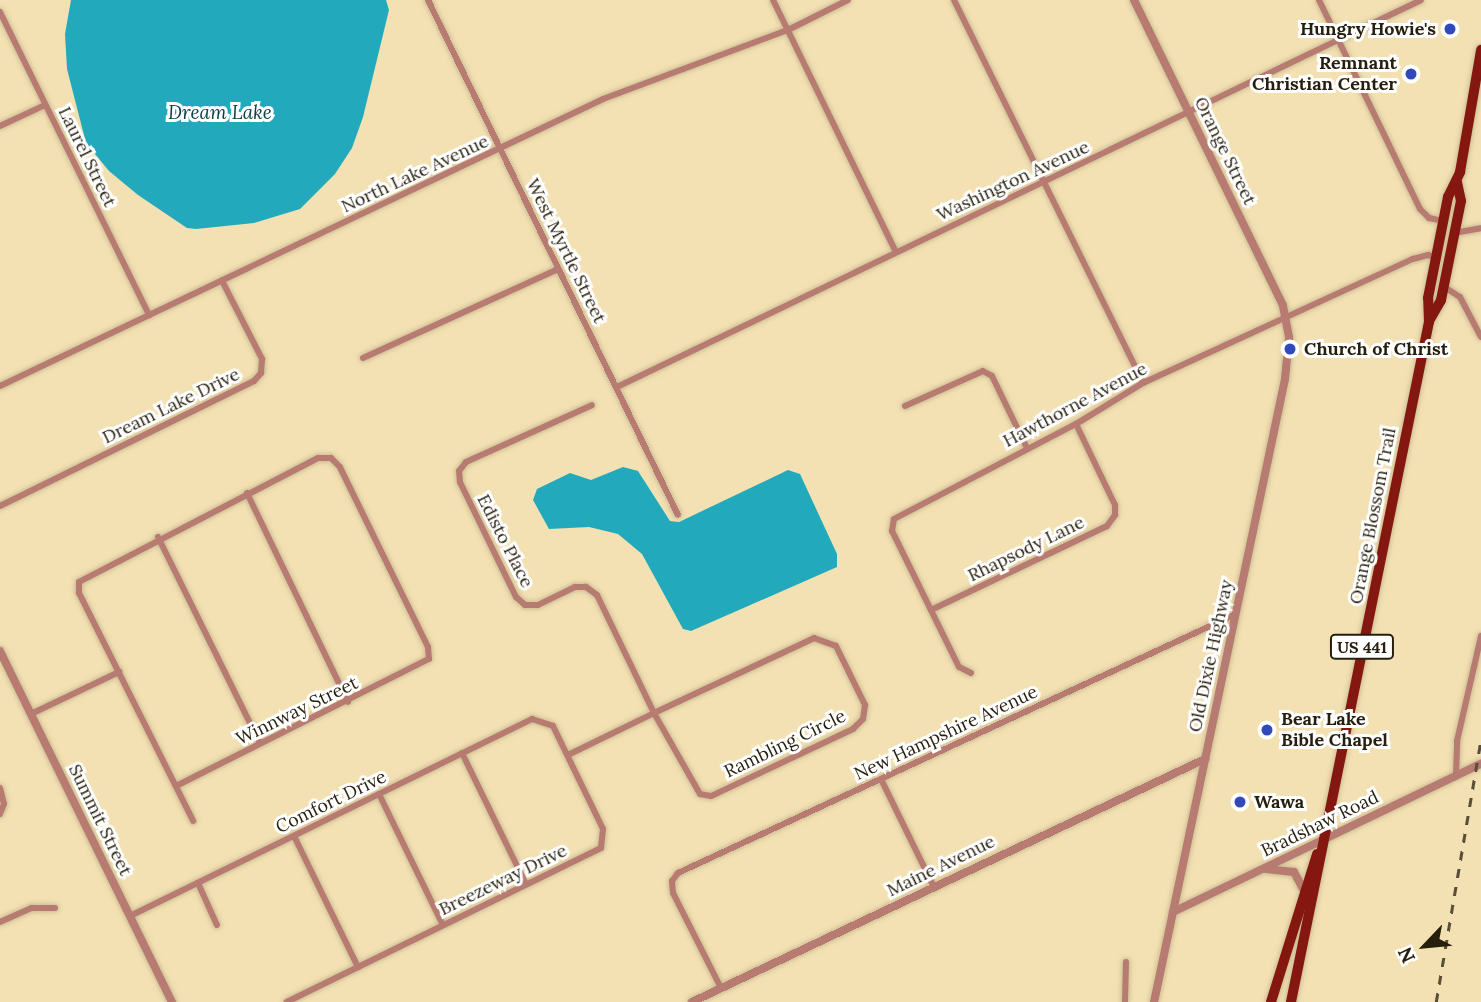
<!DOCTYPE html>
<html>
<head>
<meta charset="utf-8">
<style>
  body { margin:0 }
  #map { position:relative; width:1481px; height:1002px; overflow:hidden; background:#f3e1b3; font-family:Lora,serif }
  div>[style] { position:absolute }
  .water>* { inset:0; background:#22aabc }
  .roads { filter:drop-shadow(0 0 2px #cebe95) drop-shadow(0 0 2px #cebe95) }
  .minor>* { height:6px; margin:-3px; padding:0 3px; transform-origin:3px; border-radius:3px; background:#b77b71 }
  .tertiary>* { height:8px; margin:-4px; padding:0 4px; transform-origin:4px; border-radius:4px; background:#b77b71 }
  .primary>* { height:10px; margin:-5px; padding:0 5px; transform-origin:5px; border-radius:5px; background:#841810 }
  .rail>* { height:2.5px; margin-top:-1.25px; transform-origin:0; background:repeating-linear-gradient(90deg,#594f36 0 9px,transparent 0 18px) }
  .dots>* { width:19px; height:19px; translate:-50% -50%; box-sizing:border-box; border:4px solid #fff; border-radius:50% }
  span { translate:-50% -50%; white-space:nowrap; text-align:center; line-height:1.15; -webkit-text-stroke:6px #fff; paint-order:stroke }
  .shield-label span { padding:2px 5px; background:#fff; border:2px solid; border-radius:5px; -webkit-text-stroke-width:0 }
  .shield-label { font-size:16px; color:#261f0d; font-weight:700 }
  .poi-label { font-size:18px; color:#261f0d; font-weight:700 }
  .right { translate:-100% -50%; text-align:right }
  .left { translate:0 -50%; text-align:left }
  .street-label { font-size:18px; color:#261f0d }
  .water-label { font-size:19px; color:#0b434b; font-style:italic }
  .north { position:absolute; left:1390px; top:911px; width:70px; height:70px; -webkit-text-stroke:5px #fff; paint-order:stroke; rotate:244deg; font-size:19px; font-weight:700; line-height:28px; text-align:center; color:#261f0d }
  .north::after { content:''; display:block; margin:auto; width:24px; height:32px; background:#261f0d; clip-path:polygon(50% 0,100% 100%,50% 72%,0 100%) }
</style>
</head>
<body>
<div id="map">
  <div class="water">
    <i style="clip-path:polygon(71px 0,386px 0,389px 10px,363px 117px,352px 148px,335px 174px,300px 209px,254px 223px,196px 229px,187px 228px,138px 195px,109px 171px,86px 143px,67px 69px,65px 34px)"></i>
    <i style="clip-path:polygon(623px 467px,638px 471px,670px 521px,679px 522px,788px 470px,800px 474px,837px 554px,837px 567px,691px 631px,683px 629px,642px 554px,618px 534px,589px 527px,549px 529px,533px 500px,537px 489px,570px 473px,591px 480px)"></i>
  </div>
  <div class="roads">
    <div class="minor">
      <i style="left:428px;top:0;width:572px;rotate:64.11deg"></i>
      <i style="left:773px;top:0;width:280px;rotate:64deg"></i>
      <i style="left:954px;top:0;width:427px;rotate:63.7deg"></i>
      <i style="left:1319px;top:0;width:232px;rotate:64.2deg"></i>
      <i style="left:1420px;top:209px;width:13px;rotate:45deg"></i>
      <i style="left:1429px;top:218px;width:14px;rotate:12deg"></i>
      <i style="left:0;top:12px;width:338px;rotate:63.8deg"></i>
      <i style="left:0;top:126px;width:50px;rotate:-25deg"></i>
      <i style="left:1454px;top:233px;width:27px;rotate:-10deg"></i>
      <i style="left:1443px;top:286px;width:20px;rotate:33deg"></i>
      <i style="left:1460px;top:297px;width:45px;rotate:62.3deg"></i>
      <i style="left:363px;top:358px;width:214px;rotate:-24.5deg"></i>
      <i style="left:0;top:386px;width:668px;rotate:-25.45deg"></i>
      <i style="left:603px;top:99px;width:197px;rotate:-20.5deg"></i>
      <i style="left:788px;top:30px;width:67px;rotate:-26.6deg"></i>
      <i style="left:617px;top:387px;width:892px;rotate:-25.7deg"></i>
      <i style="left:905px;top:406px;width:85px;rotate:-24.2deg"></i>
      <i style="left:983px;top:371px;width:10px;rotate:29deg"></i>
      <i style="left:992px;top:376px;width:80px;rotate:64.1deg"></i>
      <i style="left:247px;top:493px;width:232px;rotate:64.2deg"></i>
      <i style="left:0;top:506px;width:283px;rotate:-26.2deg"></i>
      <i style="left:254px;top:381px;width:11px;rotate:-49deg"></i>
      <i style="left:261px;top:373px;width:14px;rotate:-86deg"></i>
      <i style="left:262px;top:359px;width:88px;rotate:-117.1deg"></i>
      <i style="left:158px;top:537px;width:230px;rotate:63.7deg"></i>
      <i style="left:931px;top:610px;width:195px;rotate:-25.5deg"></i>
      <i style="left:1107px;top:526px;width:14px;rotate:-54deg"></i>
      <i style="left:1115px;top:515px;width:10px;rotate:-90deg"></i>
      <i style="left:1115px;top:505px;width:90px;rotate:-115.7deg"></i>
      <i style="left:971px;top:673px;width:13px;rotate:-153deg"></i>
      <i style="left:959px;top:667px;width:152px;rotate:-116.2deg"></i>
      <i style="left:892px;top:531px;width:12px;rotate:-81deg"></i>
      <i style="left:894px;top:519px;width:205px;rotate:-27.6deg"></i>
      <i style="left:1076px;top:424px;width:79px;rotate:-31.5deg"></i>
      <i style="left:1143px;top:383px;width:297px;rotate:-24.7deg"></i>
      <i style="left:1413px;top:259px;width:16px;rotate:-15deg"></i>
      <i style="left:1428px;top:255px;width:9px;rotate:21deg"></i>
      <i style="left:31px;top:714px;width:98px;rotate:-25.5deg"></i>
      <i style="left:462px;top:753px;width:146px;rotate:64deg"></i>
      <i style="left:568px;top:755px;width:96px;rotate:-26deg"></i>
      <i style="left:654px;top:713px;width:177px;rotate:-25.1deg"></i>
      <i style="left:814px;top:638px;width:23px;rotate:20deg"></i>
      <i style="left:836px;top:646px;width:66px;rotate:63.8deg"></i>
      <i style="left:865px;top:705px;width:14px;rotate:98deg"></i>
      <i style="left:863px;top:719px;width:14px;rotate:135deg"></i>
      <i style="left:853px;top:729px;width:157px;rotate:154.7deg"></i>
      <i style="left:711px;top:796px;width:11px;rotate:-170deg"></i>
      <i style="left:700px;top:794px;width:93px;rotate:-119.6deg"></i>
      <i style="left:654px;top:713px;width:131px;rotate:-115.8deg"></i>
      <i style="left:597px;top:595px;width:14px;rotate:-144deg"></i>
      <i style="left:586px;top:587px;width:11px;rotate:180deg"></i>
      <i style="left:575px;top:587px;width:41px;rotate:154.1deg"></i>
      <i style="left:538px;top:605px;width:13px;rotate:180deg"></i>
      <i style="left:525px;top:605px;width:12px;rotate:-138deg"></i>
      <i style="left:516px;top:597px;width:128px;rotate:-116deg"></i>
      <i style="left:460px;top:482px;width:11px;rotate:-95deg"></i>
      <i style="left:459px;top:471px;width:11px;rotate:-52deg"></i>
      <i style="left:466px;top:462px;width:138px;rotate:-24.3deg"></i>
      <i style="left:1456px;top:775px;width:34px;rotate:-88deg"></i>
      <i style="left:1457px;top:741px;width:108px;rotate:-77.1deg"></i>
      <i style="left:881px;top:779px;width:120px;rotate:63.9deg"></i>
      <i style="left:176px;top:786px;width:283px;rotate:-26.7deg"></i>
      <i style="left:429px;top:659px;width:12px;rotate:-95deg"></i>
      <i style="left:428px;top:647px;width:200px;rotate:-116.1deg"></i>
      <i style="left:340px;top:467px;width:13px;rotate:-135deg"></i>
      <i style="left:331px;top:458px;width:13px;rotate:180deg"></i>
      <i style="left:318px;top:458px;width:269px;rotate:152.6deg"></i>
      <i style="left:79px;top:582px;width:11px;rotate:90deg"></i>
      <i style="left:79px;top:593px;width:255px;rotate:63.4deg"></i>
      <i style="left:0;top:788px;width:16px;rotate:76deg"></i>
      <i style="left:4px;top:804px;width:11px;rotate:112deg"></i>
      <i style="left:379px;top:794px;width:146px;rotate:64deg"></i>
      <i style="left:294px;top:836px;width:146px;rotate:64deg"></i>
      <i style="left:198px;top:883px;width:46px;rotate:65.7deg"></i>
      <i style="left:130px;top:916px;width:448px;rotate:-26.1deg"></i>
      <i style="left:532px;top:719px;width:22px;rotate:18deg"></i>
      <i style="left:553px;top:726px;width:114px;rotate:64.1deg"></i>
      <i style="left:603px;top:829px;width:19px;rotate:96deg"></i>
      <i style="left:601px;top:848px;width:350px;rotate:153.9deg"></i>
      <i style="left:0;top:922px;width:35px;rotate:-24deg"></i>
      <i style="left:32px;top:908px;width:23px"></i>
      <i style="left:721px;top:988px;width:106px;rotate:-116.8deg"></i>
      <i style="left:673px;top:893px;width:12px;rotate:-95deg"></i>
      <i style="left:672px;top:881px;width:10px;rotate:-53deg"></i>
      <i style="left:678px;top:873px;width:615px;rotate:-24.9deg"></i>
      <i style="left:1125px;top:1002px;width:40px;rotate:-88.6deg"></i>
    </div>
    <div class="tertiary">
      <i style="left:1134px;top:0;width:340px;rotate:64deg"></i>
      <i style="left:1283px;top:306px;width:33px;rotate:79deg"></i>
      <i style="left:1289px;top:338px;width:41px;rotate:95.6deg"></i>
      <i style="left:1285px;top:379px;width:637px;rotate:101.87deg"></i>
      <i style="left:0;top:651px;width:391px;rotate:63.9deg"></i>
      <i style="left:1266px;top:869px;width:28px;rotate:6deg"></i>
      <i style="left:1294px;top:872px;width:19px;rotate:62deg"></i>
      <i style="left:1173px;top:912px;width:342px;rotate:-25.7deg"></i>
      <i style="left:692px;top:1002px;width:568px;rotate:-25.35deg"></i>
    </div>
    <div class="primary">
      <i style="left:1429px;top:321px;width:24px;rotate:-60deg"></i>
      <i style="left:1441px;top:300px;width:101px;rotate:-78.6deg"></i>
      <i style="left:1461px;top:201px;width:19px;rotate:-102deg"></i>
      <i style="left:1271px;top:1002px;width:155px;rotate:-72.7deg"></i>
      <i style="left:1291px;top:1002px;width:694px;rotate:-78.53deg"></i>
      <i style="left:1429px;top:322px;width:24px;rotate:-92deg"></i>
      <i style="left:1428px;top:298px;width:103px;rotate:-78.8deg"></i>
      <i style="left:1448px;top:197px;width:28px;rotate:-64deg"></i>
      <i style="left:1460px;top:172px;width:124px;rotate:-80.2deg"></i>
    </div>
  </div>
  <div class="rail">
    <i style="left:1436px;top:1002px;width:268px;rotate:-80.3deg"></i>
  </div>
  <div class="dots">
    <i style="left:1450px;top:29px;background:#3249bb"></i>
    <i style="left:1411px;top:74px;background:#3249bb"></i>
    <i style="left:1290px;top:349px;background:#3249bb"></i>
    <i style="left:1267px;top:730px;background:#3249bb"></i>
    <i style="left:1240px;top:802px;background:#3249bb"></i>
  </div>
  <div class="shield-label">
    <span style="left:1362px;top:647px">US 441</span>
  </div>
  <div class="poi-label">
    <span class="right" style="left:1436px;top:29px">Hungry Howie's</span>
    <span class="right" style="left:1397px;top:74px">Remnant<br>Christian Center</span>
    <span class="left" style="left:1304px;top:349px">Church of Christ</span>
    <span class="left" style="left:1281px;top:730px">Bear Lake<br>Bible Chapel</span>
    <span class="left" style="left:1254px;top:802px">Wawa</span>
  </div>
  <div class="street-label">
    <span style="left:1225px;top:151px;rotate:64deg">Orange Street</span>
    <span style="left:87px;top:157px;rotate:64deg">Laurel Street</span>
    <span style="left:415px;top:174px;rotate:-25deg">North Lake Avenue</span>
    <span style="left:1013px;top:181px;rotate:-25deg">Washington Avenue</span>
    <span style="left:566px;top:251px;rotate:64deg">West Myrtle Street</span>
    <span style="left:1075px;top:405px;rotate:-28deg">Hawthorne Avenue</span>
    <span style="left:171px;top:406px;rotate:-26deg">Dream Lake Drive</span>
    <span style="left:1373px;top:516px;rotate:-79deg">Orange Blossom Trail</span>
    <span style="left:505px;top:541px;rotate:63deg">Edisto Place</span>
    <span style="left:1026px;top:549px;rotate:-26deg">Rhapsody Lane</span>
    <span style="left:1211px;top:656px;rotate:-78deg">Old Dixie Highway</span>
    <span style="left:297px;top:711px;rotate:-26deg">Winnway Street</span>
    <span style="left:946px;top:733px;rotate:-25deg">New Hampshire Avenue</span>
    <span style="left:785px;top:744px;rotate:-26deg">Rambling Circle</span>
    <span style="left:331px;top:802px;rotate:-26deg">Comfort Drive</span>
    <span style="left:100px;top:820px;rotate:64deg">Summit Street</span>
    <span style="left:1320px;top:824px;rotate:-26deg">Bradshaw Road</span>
    <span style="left:941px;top:866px;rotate:-26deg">Maine Avenue</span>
    <span style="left:503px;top:880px;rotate:-26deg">Breezeway Drive</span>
  </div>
  <div class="water-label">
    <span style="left:220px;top:113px">Dream Lake</span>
  </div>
  <div class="north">N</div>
</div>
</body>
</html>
